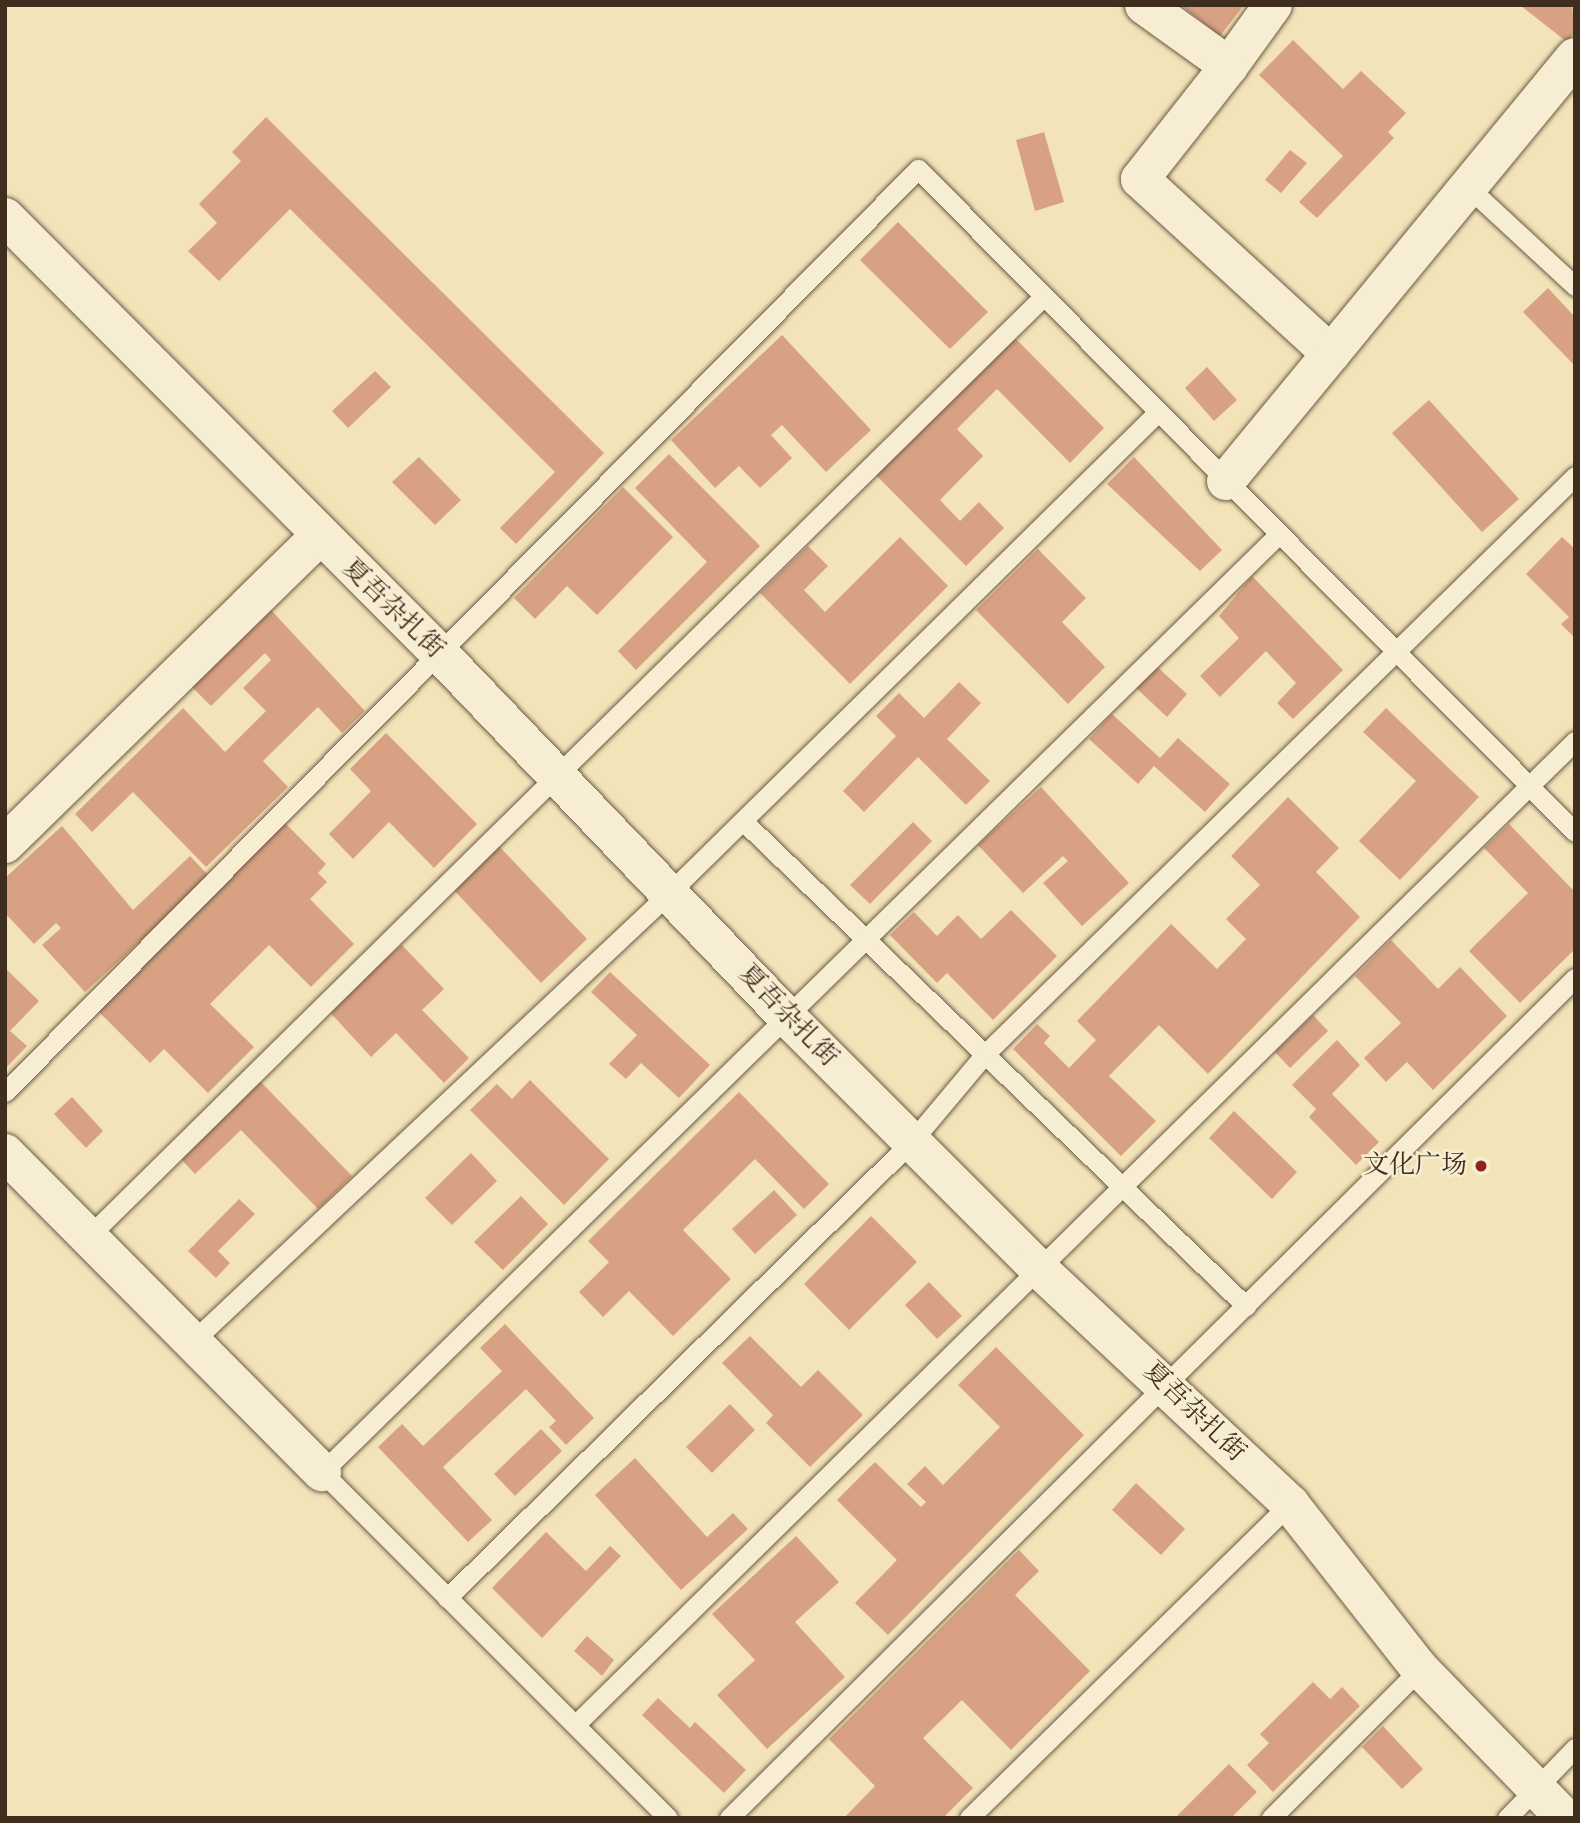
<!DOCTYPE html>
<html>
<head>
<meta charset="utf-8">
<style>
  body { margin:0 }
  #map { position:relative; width:1580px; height:1823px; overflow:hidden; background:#f3e3b9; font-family:"Libre Bodoni","Noto Serif SC",serif }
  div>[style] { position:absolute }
  .building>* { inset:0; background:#d9a184 }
  .roads { filter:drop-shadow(0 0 2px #6c5b45) drop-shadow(0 0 2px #6c5b45) }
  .lane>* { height:19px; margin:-9.5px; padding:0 9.5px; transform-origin:9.5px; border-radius:9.5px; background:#f7edd2 }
  .street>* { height:38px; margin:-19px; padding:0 19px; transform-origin:19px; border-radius:19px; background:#f7edd2 }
  .secondary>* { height:38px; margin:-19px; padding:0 19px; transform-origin:19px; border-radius:19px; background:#f7edd2 }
  .dots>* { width:19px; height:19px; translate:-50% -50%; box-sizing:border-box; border:4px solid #f7edd2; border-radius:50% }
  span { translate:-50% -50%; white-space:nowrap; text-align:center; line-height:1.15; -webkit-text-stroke:5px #f7edd2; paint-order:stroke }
  .street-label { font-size:26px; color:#3f2e1e }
  .poi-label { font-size:26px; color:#3f2e1e }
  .right { translate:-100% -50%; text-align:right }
  .frame { position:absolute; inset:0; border:7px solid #3f2e1e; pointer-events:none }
</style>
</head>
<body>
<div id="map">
  <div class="building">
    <i style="clip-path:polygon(1181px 5px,1244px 5px,1220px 36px)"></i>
    <i style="clip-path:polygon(1520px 5px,1572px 5px,1575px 32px,1567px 42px)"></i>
    <i style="clip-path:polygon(1293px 40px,1343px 89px,1361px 71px,1406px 113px,1388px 132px,1394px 138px,1317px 218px,1299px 202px,1343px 156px,1259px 75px)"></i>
    <i style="clip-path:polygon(266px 117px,604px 453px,516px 544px,500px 528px,555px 472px,290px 209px,219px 281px,188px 251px,217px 223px,199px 204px,241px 161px,232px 152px)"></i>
    <i style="clip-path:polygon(1044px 132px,1064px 202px,1035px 211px,1016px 140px)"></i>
    <i style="clip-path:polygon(1290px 150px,1307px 163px,1281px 193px,1265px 180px)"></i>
    <i style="clip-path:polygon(898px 222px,988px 312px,950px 349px,860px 260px)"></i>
    <i style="clip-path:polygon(1548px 288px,1575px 317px,1575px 366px,1523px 312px)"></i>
    <i style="clip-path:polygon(782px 335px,871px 430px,826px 472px,782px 425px,771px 435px,792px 458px,760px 488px,739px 466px,715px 488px,671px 440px)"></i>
    <i style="clip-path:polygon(1012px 335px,1104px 428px,1070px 463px,997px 389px,957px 429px,983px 456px,940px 500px,960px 521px,979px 502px,1004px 528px,966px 566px,875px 474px)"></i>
    <i style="clip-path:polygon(1207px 367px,1237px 400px,1214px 421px,1185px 388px)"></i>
    <i style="clip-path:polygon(375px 371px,391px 387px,348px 428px,332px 411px)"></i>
    <i style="clip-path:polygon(1429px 400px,1519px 499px,1482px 532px,1392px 433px)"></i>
    <i style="clip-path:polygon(669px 454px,760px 546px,636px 670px,618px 651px,707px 562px,635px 488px)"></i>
    <i style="clip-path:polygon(419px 457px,461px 500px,435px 525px,392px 482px)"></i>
    <i style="clip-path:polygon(1134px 457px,1222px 550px,1200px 571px,1107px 484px)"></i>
    <i style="clip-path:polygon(623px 487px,673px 537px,597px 615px,567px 586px,535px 619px,514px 598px)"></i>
    <i style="clip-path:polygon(900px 537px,948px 586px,850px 684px,760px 593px,808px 546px,828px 566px,804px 590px,825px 612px)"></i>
    <i style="clip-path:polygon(1562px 537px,1575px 549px,1575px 638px,1561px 624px,1569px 617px,1526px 574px)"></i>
    <i style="clip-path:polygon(1038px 549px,1086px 598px,1062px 622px,1105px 667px,1068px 704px,976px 610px)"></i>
    <i style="clip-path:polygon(1252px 576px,1343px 670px,1293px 719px,1277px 703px,1296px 683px,1266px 651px,1220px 697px,1200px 676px,1239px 638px,1219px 616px)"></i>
    <i style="clip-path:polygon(271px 610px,365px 711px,342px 733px,318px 707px,263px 761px,288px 787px,206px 867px,133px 792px,92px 832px,75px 814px,183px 708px,225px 752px,266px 711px,243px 688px,271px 660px,265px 653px,211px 706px,192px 687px)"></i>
    <i style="clip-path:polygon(1154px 664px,1187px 694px,1167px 717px,1134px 686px)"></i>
    <i style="clip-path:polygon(959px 682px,981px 703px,947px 739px,990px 781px,966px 805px,918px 757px,864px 812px,843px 791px,896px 736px,876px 716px,899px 693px,924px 718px)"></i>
    <i style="clip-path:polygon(1386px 708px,1479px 797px,1400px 880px,1359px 841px,1416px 781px,1363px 732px)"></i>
    <i style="clip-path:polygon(1112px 714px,1160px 758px,1178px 738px,1230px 784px,1205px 812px,1154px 766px,1138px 784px,1089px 739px)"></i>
    <i style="clip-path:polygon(386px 733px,477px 824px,434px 868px,389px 822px,353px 859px,329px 834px,371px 791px,350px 769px)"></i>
    <i style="clip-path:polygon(1041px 787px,1129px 883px,1082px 926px,1043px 883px,1068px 861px,1063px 856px,1023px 893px,978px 845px)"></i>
    <i style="clip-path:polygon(1288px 797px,1339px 848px,1316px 872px,1360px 917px,1208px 1074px,1159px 1025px,1109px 1076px,1156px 1121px,1121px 1156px,1013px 1049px,1037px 1024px,1050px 1036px,1044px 1043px,1069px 1068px,1096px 1040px,1077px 1021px,1171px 924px,1217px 969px,1246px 939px,1226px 919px,1260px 885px,1231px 856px)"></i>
    <i style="clip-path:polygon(913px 822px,932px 841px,870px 904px,850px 885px)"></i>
    <i style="clip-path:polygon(285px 823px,326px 864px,318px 873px,327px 882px,310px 899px,354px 944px,311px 987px,269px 945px,210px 1004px,254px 1047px,208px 1093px,164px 1049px,150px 1063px,98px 1011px)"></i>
    <i style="clip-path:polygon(1509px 824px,1575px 892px,1575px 949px,1520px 1003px,1469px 951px,1528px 893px,1484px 848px)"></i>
    <i style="clip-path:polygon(62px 826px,133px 910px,190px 856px,210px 877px,85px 992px,42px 945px,61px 928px,56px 923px,34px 944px,5px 913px,5px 878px)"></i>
    <i style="clip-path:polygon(498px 845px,587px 939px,541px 983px,452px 888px)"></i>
    <i style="clip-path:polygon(1011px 910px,1057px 956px,993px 1020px,947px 973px,937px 983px,890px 935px,914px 912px,937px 936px,958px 915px,981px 939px)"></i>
    <i style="clip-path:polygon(1391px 940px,1438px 989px,1460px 967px,1507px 1016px,1433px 1090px,1407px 1062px,1386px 1082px,1364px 1058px,1401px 1023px,1355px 976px)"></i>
    <i style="clip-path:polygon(402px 945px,444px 989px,422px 1010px,469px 1058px,444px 1083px,396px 1033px,371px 1057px,327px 1009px)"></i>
    <i style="clip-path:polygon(5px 968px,39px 1001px,10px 1031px,27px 1046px,5px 1069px)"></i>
    <i style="clip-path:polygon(610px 972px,710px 1065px,679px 1098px,641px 1063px,626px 1079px,609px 1064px,637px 1035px,591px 992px)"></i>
    <i style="clip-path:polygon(1313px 1015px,1328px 1031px,1290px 1068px,1275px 1052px)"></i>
    <i style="clip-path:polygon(1337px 1040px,1360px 1065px,1332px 1094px,1379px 1142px,1356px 1165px,1309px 1117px,1316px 1109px,1292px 1085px)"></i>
    <i style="clip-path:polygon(257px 1078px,352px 1176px,318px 1209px,241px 1130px,195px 1174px,178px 1156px)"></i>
    <i style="clip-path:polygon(530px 1080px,609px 1159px,564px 1205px,470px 1110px,497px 1084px,512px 1099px)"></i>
    <i style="clip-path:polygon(739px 1092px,829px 1184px,804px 1209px,755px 1159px,683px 1230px,731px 1279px,673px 1336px,629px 1291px,603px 1317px,579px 1292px,609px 1262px,588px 1241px)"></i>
    <i style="clip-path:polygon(72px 1097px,103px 1131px,86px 1148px,54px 1114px)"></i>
    <i style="clip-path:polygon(1234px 1111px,1297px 1172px,1272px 1199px,1209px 1138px)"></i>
    <i style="clip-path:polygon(471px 1153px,497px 1181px,452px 1225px,425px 1198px)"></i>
    <i style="clip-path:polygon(774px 1190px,797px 1215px,755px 1254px,732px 1229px)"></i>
    <i style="clip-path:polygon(521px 1196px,548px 1224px,503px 1270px,474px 1242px)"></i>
    <i style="clip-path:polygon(239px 1199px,255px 1214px,218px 1251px,230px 1263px,216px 1278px,188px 1251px)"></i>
    <i style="clip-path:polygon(871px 1216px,917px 1262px,849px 1330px,804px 1284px)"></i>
    <i style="clip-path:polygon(929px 1282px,962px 1316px,937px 1339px,905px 1305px)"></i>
    <i style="clip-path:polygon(505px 1324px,594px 1418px,566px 1445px,549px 1427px,556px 1421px,526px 1389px,443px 1467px,492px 1520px,468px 1542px,378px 1447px,402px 1424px,423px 1446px,502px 1371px,480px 1348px)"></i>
    <i style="clip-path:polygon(750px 1336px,801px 1387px,818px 1370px,863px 1415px,810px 1467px,766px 1423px,773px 1415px,722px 1363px)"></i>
    <i style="clip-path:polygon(996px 1347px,1084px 1435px,888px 1635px,855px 1603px,897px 1560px,837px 1500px,875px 1462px,921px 1507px,926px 1502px,907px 1484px,925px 1466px,943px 1485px,1000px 1427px,958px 1385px)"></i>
    <i style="clip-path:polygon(730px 1404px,755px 1430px,712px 1473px,686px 1447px)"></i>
    <i style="clip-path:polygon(541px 1429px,562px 1451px,515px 1496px,494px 1474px)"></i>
    <i style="clip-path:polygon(635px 1458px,707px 1537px,733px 1513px,748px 1529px,681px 1590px,595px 1495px)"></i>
    <i style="clip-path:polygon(1136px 1483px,1185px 1529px,1161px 1555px,1112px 1510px)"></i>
    <i style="clip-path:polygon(546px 1532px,586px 1571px,610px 1546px,621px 1556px,542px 1638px,492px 1588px)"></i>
    <i style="clip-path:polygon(796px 1536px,839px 1582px,795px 1622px,845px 1677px,767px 1749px,717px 1695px,755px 1660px,712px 1614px)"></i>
    <i style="clip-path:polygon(1019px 1550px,1039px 1571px,1015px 1595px,1090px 1671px,1011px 1750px,962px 1700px,923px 1738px,973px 1788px,943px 1818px,844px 1818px,875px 1786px,829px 1739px)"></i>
    <i style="clip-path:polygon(587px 1636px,614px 1660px,602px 1676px,574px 1651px)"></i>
    <i style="clip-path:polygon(1313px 1682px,1330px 1699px,1342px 1687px,1360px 1706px,1273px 1792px,1247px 1765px,1269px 1743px,1260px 1734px)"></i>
    <i style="clip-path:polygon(658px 1698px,690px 1728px,695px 1722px,746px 1770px,724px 1793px,642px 1715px)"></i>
    <i style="clip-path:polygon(1383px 1726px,1423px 1769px,1402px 1789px,1362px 1747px)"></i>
    <i style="clip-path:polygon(1229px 1764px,1257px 1792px,1231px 1818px,1175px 1818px)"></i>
  </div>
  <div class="roads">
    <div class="lane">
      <i style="left:1468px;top:187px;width:146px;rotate:42.8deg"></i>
      <i style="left:743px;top:821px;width:699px;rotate:43.96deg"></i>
      <i style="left:5px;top:1092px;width:1298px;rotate:-45.31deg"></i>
      <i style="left:918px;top:169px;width:933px;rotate:45.26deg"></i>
      <i style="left:88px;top:1237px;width:1340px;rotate:-44.55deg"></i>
      <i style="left:193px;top:1341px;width:654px;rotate:-43.26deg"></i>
      <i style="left:669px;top:893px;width:683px;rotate:-44.53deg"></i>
      <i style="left:447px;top:1598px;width:652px;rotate:-44.5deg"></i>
      <i style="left:912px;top:1141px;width:114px;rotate:-50deg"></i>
      <i style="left:985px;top:1054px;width:826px;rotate:-44.41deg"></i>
      <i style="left:576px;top:1724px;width:1402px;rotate:-44.54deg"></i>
      <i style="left:668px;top:1818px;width:489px;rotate:-135deg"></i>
      <i style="left:322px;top:1472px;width:1340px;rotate:-44.43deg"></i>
      <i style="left:729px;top:1818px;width:1192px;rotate:-44.8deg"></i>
      <i style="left:969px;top:1818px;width:449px;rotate:-44.4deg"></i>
      <i style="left:1271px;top:1818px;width:211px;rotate:-45deg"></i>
      <i style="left:1507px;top:1818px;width:98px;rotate:-45.8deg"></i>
    </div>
    <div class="street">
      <i style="left:1144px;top:5px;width:105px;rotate:35.7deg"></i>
      <i style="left:1229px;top:66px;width:75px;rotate:-54.2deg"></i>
      <i style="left:1229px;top:66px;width:144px;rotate:128.2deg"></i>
      <i style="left:1140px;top:179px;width:259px;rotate:42.5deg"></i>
      <i style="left:1226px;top:481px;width:549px;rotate:-50.54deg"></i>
      <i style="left:5px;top:844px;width:439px;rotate:-44.4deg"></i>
      <i style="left:5px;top:1153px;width:450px;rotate:45.2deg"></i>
    </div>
    <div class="secondary">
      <i style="left:5px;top:217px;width:618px;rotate:45.13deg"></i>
      <i style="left:441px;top:655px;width:502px;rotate:46.29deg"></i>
      <i style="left:788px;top:1018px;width:352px;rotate:45deg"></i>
      <i style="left:1037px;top:1267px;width:347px;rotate:43.1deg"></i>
      <i style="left:1290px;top:1504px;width:210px;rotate:51.8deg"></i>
      <i style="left:1420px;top:1669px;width:208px;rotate:45.8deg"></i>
    </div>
  </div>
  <div class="dots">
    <i style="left:1481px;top:1166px;background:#8f2418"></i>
  </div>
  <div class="street-label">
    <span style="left:393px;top:609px;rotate:44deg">夏吾杂扎街</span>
    <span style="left:788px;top:1016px;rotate:46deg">夏吾杂扎街</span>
    <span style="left:1194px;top:1412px;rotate:44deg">夏吾杂扎街</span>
  </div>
  <div class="poi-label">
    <span class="right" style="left:1467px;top:1166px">文化广场</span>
  </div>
  <div class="frame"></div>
</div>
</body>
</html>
